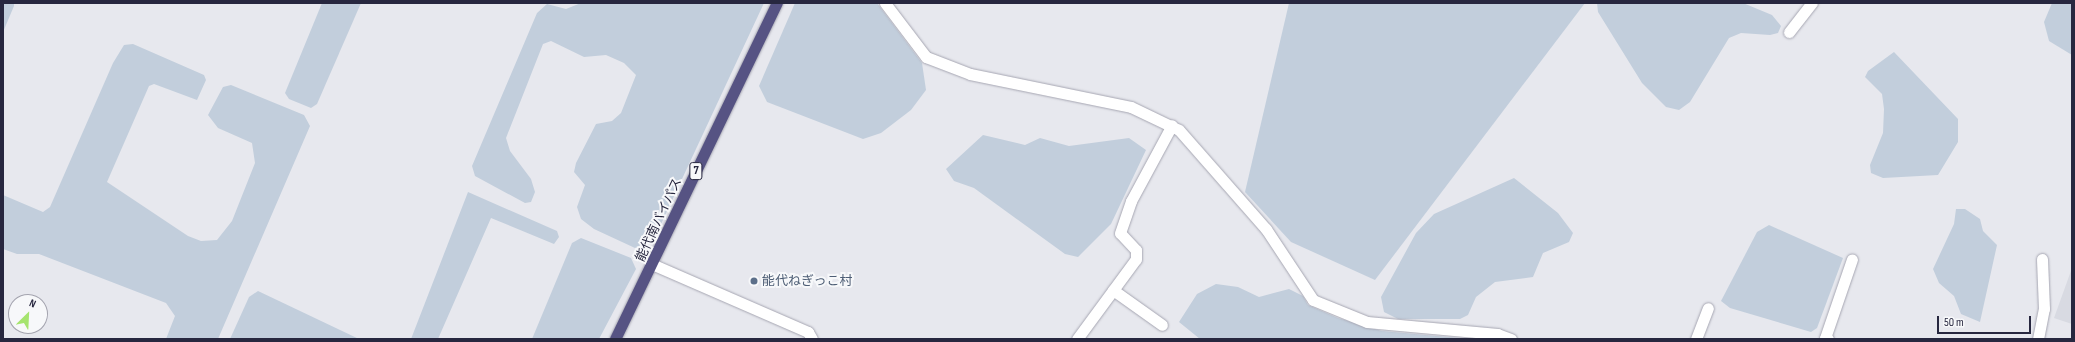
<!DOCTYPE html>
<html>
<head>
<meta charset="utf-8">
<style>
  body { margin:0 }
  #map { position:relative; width:2075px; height:342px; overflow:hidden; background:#e7e8ee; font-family:"Sofia Sans Condensed","Noto Sans JP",sans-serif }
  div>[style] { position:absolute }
  .built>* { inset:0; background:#d8dae2 }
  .green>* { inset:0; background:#c2cedc }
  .roads { filter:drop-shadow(0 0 1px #a6a6b2) drop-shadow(0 0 1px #a6a6b2) }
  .minor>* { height:11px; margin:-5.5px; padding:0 5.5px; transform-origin:5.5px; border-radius:5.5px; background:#fff }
  .trunk>* { height:11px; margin:-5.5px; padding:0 5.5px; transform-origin:5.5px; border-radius:5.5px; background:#565383 }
  .dots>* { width:11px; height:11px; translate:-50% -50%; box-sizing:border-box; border:2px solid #f7f8fa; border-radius:50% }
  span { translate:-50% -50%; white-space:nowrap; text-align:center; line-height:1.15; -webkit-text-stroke:4px #f7f8fa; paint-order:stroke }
  .shield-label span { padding:1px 3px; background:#f7f8fa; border:1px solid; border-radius:3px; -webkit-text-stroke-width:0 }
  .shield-label { font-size:12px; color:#27273f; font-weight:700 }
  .street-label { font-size:13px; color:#27273f }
  .service-label { font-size:13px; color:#4e5e75 }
  .left { translate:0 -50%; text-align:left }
  .frame { position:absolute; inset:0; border:4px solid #27273f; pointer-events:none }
  .north { position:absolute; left:8px; top:294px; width:40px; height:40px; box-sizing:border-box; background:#f7f8fa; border:1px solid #a4a4af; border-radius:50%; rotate:24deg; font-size:11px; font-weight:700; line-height:16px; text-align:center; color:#27273f }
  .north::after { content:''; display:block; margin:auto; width:14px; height:18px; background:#a6e46f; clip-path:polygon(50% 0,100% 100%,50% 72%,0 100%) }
  .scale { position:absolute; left:1937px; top:316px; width:94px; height:18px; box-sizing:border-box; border:2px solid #27273f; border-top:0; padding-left:5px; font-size:12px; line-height:14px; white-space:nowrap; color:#27273f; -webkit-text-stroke:3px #f7f8fa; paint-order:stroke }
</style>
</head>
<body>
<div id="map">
  <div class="built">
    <i style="clip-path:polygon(2072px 268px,2072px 324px,2054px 318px)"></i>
  </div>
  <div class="green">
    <i style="clip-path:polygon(3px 3px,14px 3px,14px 6px,3px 32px)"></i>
    <i style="clip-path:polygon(322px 3px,361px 3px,317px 104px,311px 108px,289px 99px,285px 93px)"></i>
    <i style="clip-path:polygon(581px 3px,764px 3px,655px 237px,645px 246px,635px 248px,594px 229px,581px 219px,577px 207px,585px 185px,574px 172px,576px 163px,596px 124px,612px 121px,621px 113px,636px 75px,624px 63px,606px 55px,584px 57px,551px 41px,543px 44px,506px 138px,510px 151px,531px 179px,535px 192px,531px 202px,525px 203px,475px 176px,472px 166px,537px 13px,547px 4px,566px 9px)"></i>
    <i style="clip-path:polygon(795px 3px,877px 3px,922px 63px,926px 90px,911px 110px,881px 133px,863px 139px,767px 102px,759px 86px)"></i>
    <i style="clip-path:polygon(1289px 3px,1585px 3px,1375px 280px,1291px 242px,1245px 192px)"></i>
    <i style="clip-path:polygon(1597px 3px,1743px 3px,1772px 15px,1781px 26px,1778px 33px,1770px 35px,1741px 33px,1729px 38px,1690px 102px,1679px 110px,1666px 107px,1642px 83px,1598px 12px)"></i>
    <i style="clip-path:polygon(2052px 3px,2072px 3px,2072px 55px,2049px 41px,2044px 22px)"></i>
    <i style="clip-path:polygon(133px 44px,204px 75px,206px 80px,197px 100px,154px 84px,149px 86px,107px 182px,188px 236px,201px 241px,217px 240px,232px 221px,255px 163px,252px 143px,218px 128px,208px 115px,223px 87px,231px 85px,304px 115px,310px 126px,218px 339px,166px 339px,175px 316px,166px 303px,39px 254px,17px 254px,3px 249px,3px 195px,43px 212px,50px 207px,113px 63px,124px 45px)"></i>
    <i style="clip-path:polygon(1894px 52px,1958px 119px,1958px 142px,1938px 175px,1883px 178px,1871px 173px,1870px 165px,1883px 133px,1884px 109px,1882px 94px,1865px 77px,1868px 71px)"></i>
    <i style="clip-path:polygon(983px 135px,1025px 145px,1040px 138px,1069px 146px,1129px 138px,1146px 150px,1111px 224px,1078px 257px,1065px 254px,974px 188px,954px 181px,946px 169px)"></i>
    <i style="clip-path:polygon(1514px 178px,1558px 213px,1573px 233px,1569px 242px,1543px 253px,1533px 277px,1495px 282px,1476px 297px,1468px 315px,1460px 319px,1398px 319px,1384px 312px,1381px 297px,1416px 233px,1434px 214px)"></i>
    <i style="clip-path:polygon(468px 192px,557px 231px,559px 237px,554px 244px,491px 218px,438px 339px,411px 339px)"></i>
    <i style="clip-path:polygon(1956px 209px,1965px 209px,1980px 219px,1983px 231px,1997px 245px,1980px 322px,1961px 314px,1954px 296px,1939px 283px,1933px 269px,1954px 224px)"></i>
    <i style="clip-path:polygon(1769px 225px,1843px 258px,1817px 328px,1811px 332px,1730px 308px,1721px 301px,1757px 232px)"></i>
    <i style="clip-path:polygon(581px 238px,631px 258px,636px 269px,599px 339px,532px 339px,572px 243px)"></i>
    <i style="clip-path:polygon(1216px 284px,1238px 287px,1259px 297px,1289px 289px,1303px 296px,1308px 305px,1338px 318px,1382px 331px,1470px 339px,1200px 339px,1179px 322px,1197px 294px)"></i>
    <i style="clip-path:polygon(258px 291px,359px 339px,230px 339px,249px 297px)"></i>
  </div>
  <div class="roads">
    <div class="minor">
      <i style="left:885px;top:3px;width:68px;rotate:52.8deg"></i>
      <i style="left:926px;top:57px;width:47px;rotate:21.1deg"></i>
      <i style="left:970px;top:74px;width:164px;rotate:11.6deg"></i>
      <i style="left:1131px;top:107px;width:53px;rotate:25.6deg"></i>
      <i style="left:1179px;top:130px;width:132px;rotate:48.7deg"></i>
      <i style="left:1266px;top:229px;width:85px;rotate:56.5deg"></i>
      <i style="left:1313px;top:300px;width:58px;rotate:22.2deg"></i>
      <i style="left:1367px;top:322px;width:131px;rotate:5.3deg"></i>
      <i style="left:1497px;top:334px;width:15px;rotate:20deg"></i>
      <i style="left:1789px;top:32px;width:37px;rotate:-52deg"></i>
      <i style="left:654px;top:265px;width:168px;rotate:23.5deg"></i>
      <i style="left:808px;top:332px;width:8px;rotate:60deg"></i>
      <i style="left:1113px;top:290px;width:60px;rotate:35.5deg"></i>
      <i style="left:1077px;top:339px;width:99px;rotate:-53.6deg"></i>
      <i style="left:1136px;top:259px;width:9px;rotate:-90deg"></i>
      <i style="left:1136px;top:250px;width:23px;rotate:-133deg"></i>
      <i style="left:1120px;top:233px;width:34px;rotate:-71deg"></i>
      <i style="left:1131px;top:201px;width:86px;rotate:-61.7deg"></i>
      <i style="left:1696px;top:339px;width:33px;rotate:-69deg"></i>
      <i style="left:1828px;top:339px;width:3px;rotate:-162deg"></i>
      <i style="left:1825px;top:338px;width:83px;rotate:-71.1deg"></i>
      <i style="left:2038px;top:339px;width:31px;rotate:-79deg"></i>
      <i style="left:2044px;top:309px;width:50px;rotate:-92.3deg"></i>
    </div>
    <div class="trunk">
      <i style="left:615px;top:339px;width:373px;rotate:-64.3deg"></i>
    </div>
  </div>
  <div class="dots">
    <i style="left:754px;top:281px;background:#5c6f8a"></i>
  </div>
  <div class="shield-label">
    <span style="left:696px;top:171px">7</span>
  </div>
  <div class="street-label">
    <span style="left:659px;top:220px;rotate:-65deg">能代南バイパス</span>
  </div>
  <div class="service-label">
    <span class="left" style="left:762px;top:281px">能代ねぎっこ村</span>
  </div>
  <div class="frame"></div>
  <div class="north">N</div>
  <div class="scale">50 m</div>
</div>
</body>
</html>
